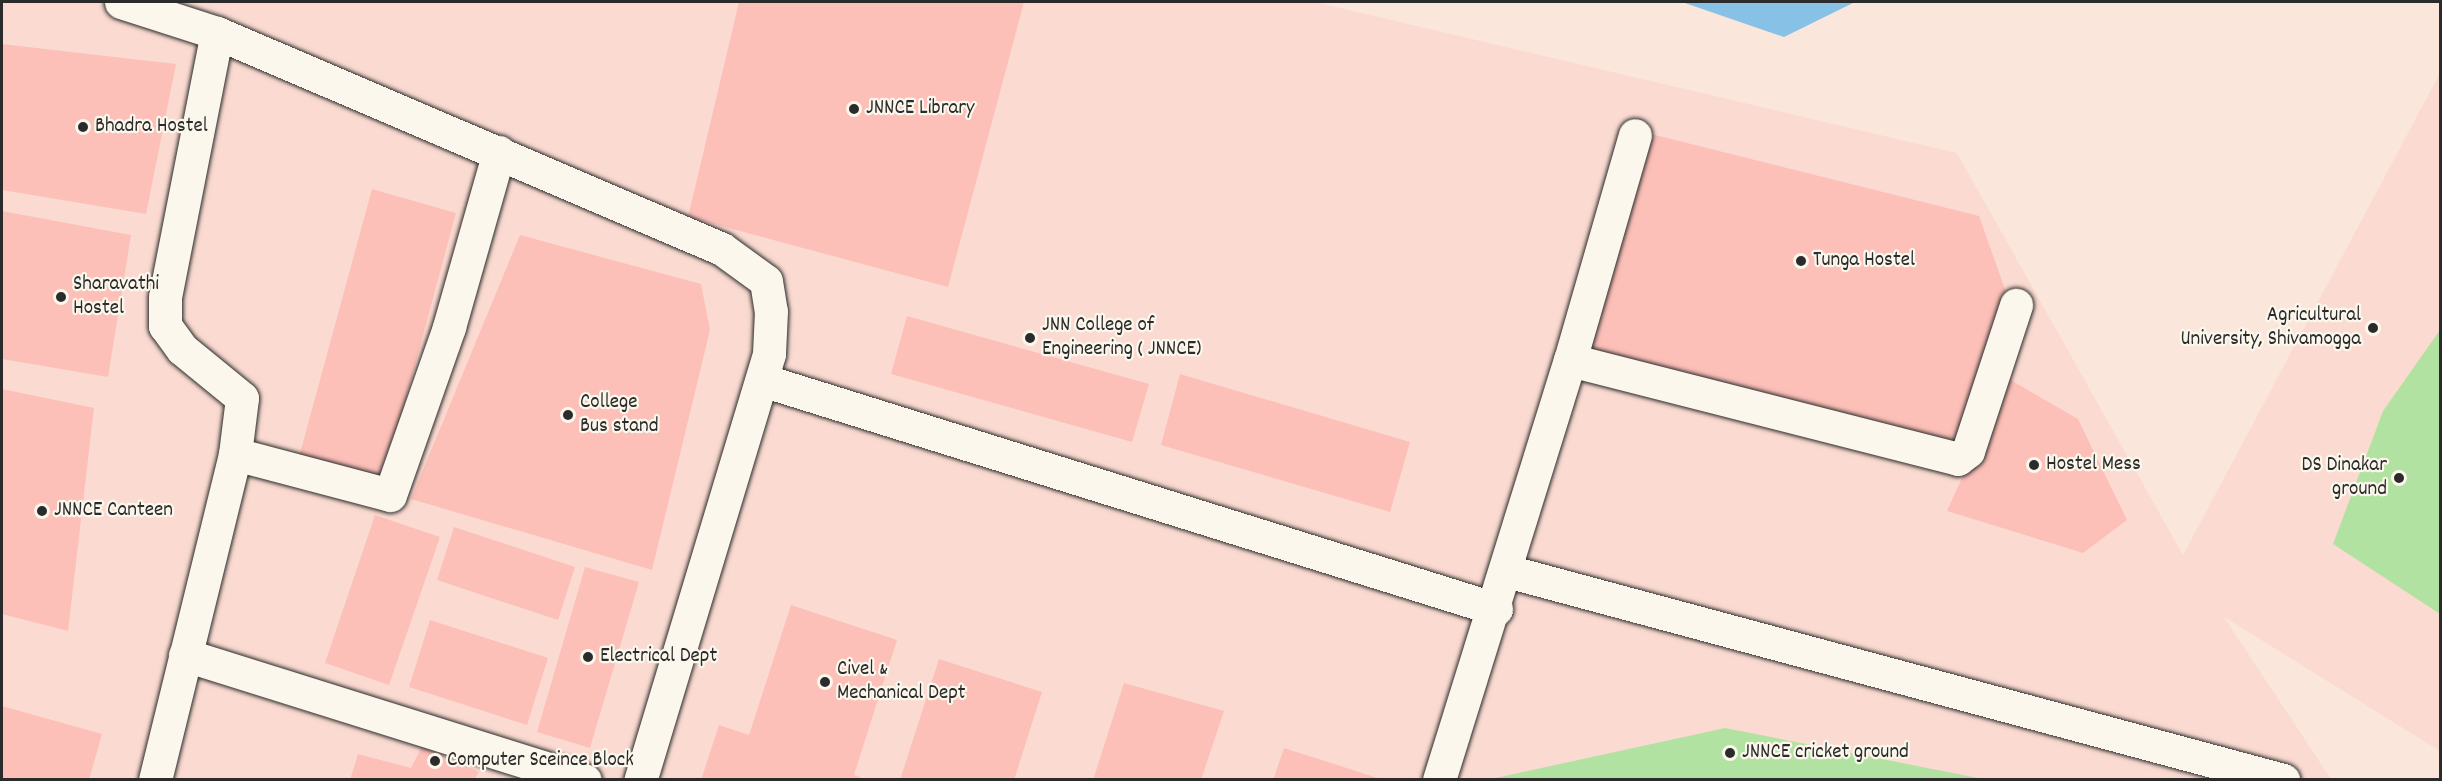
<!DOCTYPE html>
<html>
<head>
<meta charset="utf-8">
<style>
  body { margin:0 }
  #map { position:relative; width:2442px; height:781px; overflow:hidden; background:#fbe6dc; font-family:Dekko,sans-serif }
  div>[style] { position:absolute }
  .built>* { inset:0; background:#fbdbd1 }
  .green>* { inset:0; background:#b2e2a2 }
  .water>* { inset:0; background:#87c1e6 }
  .building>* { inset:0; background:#fcc0b8 }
  .roads { filter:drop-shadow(0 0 2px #2b2b2b) drop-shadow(0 0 2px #2b2b2b) }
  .minor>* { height:33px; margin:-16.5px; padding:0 16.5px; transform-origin:16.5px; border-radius:16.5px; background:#fbf7ec }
  .dots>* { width:16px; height:16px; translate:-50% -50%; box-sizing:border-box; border:3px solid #fbf7ec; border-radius:50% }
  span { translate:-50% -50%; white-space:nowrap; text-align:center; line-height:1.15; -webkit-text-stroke:4.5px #fbf7ec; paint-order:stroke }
  .poi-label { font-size:21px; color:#2b2b2b }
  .left { translate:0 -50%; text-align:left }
  .right { translate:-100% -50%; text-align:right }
  .frame { position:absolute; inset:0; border:3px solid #2b2b2b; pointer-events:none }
</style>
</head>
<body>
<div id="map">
  <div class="built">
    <i style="clip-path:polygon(2px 2px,1315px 2px,1957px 153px,2183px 555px,2440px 73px,2440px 751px,2224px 617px,2331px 779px,2px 780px)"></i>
  </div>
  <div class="green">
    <i style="clip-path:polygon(2440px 330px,2440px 614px,2333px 544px,2383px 411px)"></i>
    <i style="clip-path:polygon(1725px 728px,1983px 779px,1491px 779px)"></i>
  </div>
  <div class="water">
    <i style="clip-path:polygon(1682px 2px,1855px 2px,1784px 37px)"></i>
  </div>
  <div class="building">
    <i style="clip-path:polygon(739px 2px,1024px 2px,948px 287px,688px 217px)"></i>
    <i style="clip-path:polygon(2px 44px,176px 64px,146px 214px,2px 190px)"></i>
    <i style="clip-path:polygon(1647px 133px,1979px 216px,2011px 306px,1961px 448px,1578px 355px)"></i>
    <i style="clip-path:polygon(372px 189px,456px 213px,384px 480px,299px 457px)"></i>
    <i style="clip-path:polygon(2px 211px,131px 235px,108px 377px,2px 359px)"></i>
    <i style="clip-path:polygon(520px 235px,701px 284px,710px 330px,652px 570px,411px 499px)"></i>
    <i style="clip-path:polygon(907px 316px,1149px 384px,1132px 442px,891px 374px)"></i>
    <i style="clip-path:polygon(1180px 374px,1410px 442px,1390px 512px,1161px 445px)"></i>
    <i style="clip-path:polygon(2007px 378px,2078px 419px,2127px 520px,2083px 553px,1947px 511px)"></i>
    <i style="clip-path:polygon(2px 389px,94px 408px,68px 631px,2px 614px)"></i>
    <i style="clip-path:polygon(375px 515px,440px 537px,389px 685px,325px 663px)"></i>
    <i style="clip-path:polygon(454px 527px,575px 567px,558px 620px,437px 580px)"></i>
    <i style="clip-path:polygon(585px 567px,639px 582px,590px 748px,537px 732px)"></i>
    <i style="clip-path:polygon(791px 605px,897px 640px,854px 775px,867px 780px,701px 780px,719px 725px,749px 735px)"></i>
    <i style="clip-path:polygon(430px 620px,548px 658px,527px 725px,409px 687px)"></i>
    <i style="clip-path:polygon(939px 659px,1042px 692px,1014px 780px,900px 780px)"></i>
    <i style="clip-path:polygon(1124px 683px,1224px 711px,1201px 780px,1093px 780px)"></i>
    <i style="clip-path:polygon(2px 706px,102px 734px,89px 780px,2px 780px)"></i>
    <i style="clip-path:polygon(422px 746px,479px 772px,474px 780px,350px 780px,358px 754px,411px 768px)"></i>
    <i style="clip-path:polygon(1284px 748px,1381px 779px,1381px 780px,1273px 780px)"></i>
  </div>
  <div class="roads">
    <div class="minor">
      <i style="left:121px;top:2px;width:101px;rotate:17.9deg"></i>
      <i style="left:1570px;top:360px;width:234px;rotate:-73.9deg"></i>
      <i style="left:762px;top:380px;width:769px;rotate:17.33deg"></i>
      <i style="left:235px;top:454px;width:160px;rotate:14.8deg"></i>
      <i style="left:390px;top:495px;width:178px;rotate:-70.6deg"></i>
      <i style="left:449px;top:327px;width:182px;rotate:-74.1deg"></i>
      <i style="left:1507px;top:571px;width:804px;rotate:15.07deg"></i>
      <i style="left:185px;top:655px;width:419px;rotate:17.4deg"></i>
      <i style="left:155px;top:780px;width:336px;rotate:-76.2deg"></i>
      <i style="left:235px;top:454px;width:56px;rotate:-82.9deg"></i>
      <i style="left:242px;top:398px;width:77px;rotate:-140.8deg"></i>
      <i style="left:182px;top:349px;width:29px;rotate:-126deg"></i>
      <i style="left:165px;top:326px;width:29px;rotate:-90deg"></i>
      <i style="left:165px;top:297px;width:269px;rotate:-78.9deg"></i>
      <i style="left:217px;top:33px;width:549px;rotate:23.16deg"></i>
      <i style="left:722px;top:249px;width:54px;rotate:36deg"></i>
      <i style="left:766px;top:281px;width:30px;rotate:81deg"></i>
      <i style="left:771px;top:311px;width:43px;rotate:92.7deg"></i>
      <i style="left:769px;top:354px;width:445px;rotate:106.8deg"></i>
      <i style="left:1439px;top:780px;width:440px;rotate:-72.7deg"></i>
      <i style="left:1570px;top:360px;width:400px;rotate:14.3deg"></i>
      <i style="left:1958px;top:459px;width:13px;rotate:-39deg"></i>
      <i style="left:1968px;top:451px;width:154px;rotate:-71.8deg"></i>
    </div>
  </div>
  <div class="dots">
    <i style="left:854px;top:109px;background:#2b2b2b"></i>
    <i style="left:83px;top:127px;background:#2b2b2b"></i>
    <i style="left:1801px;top:261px;background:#2b2b2b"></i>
    <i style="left:61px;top:297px;background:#2b2b2b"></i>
    <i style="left:2373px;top:328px;background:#2b2b2b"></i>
    <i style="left:1030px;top:338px;background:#2b2b2b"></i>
    <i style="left:568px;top:415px;background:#2b2b2b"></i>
    <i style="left:2034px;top:465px;background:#2b2b2b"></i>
    <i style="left:2399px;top:478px;background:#2b2b2b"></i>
    <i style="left:42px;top:511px;background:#2b2b2b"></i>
    <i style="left:588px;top:657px;background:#2b2b2b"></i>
    <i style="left:825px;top:682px;background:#2b2b2b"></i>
    <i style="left:1730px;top:753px;background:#2b2b2b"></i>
    <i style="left:435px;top:761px;background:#2b2b2b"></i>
  </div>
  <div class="poi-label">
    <span class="left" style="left:866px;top:109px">JNNCE Library</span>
    <span class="left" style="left:95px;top:127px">Bhadra Hostel</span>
    <span class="left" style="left:1813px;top:261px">Tunga Hostel</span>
    <span class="left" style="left:73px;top:297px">Sharavathi<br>Hostel</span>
    <span class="right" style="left:2361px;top:328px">Agricultural<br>University, Shivamogga</span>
    <span class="left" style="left:1042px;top:338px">JNN College of<br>Engineering ( JNNCE)</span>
    <span class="left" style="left:580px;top:415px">College<br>Bus stand</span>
    <span class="left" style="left:2046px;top:465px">Hostel Mess</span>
    <span class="right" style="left:2387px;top:478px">DS Dinakar<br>ground</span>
    <span class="left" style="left:54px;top:511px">JNNCE Canteen</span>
    <span class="left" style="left:600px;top:657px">Electrical Dept</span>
    <span class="left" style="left:837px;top:682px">Civel &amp;<br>Mechanical Dept</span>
    <span class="left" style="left:1742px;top:753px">JNNCE cricket ground</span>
    <span class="left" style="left:447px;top:761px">Computer Sceince Block</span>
  </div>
  <div class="frame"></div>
</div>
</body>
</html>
